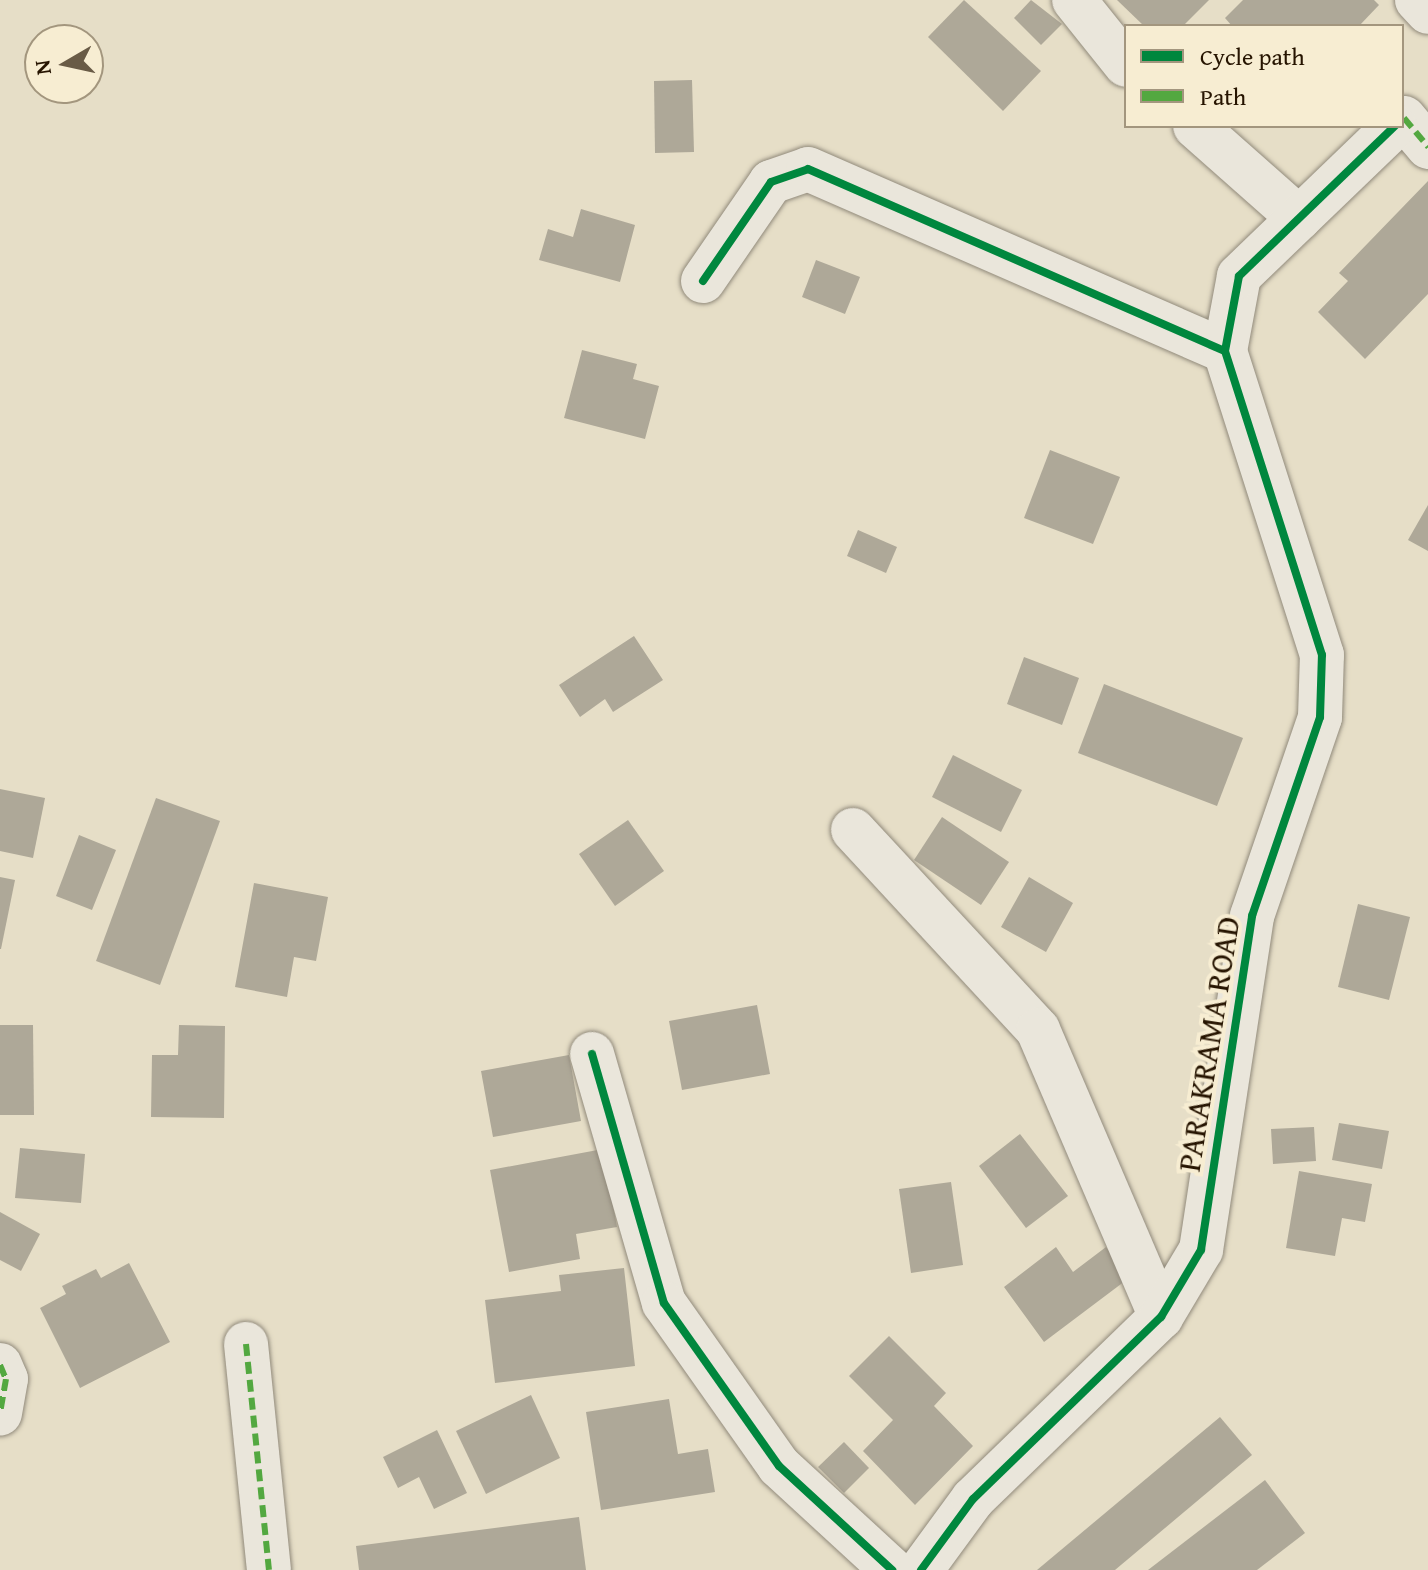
<!DOCTYPE html>
<html>
<head>
<meta charset="utf-8">
<style>
  body { margin:0 }
  #map { position:relative; width:1428px; height:1570px; overflow:hidden; background:#e6dec7; font-family:"Gentium Book Plus",serif }
  div>[style] { position:absolute }
  .building>* { inset:0; background:#aea898 }
  .roads { filter:drop-shadow(0 0 2px #918a7b) drop-shadow(0 0 2px #918a7b) }
  .minor>* { height:44px; margin:-22px; padding:0 22px; transform-origin:22px; border-radius:22px; background:#eae6db }
  .quiet>* { height:6px; margin-top:-3px; transform-origin:0; background:repeating-linear-gradient(90deg,#53a840 0 12px,transparent 0 18px) }
  .cycleway>* { height:8px; margin:-4px; padding:0 4px; transform-origin:4px; border-radius:4px; background:#00873e }
  span { translate:-50% -50%; white-space:nowrap; text-align:center; line-height:1.15; -webkit-text-stroke:8px #f7edd2; paint-order:stroke }
  .street-label { font-size:32px; color:#261400 }
  .legend { position:absolute; left:1124px; top:24px; width:280px; height:104px; box-sizing:border-box; background:#f7edd2; border:2px solid #a3967e; margin:0; padding:10px 14px; list-style:none; font-size:24px; color:#261400 }
  .legend li { display:flex; align-items:center; gap:16px; height:40px }
  .legend b { width:40px; border:2px solid #a3967e }
  .north { position:absolute; left:24px; top:24px; width:80px; height:80px; box-sizing:border-box; background:#f7edd2; border:2px solid #a3967e; border-radius:50%; rotate:261deg; font-size:22px; font-weight:700; line-height:32px; text-align:center; color:#261400 }
  .north::after { content:''; display:block; margin:auto; width:28px; height:36px; background:#695b46; clip-path:polygon(50% 0,100% 100%,50% 72%,0 100%) }
</style>
</head>
<body>
<div id="map">
  <div class="building">
    <i style="clip-path:polygon(964px 0,1041px 71px,1003px 111px,928px 37px)"></i>
    <i style="clip-path:polygon(1031px 0,1062px 24px,1041px 45px,1014px 18px)"></i>
    <i style="clip-path:polygon(1117px 0,1209px 0,1183px 26px,1144px 26px)"></i>
    <i style="clip-path:polygon(1243px 0,1374px 0,1379px 5px,1359px 26px,1232px 26px,1225px 18px)"></i>
    <i style="clip-path:polygon(692px 80px,694px 152px,655px 153px,654px 81px)"></i>
    <i style="clip-path:polygon(1428px 181px,1428px 294px,1365px 359px,1318px 312px,1348px 281px,1339px 273px)"></i>
    <i style="clip-path:polygon(581px 209px,635px 225px,620px 282px,539px 260px,548px 229px,573px 237px)"></i>
    <i style="clip-path:polygon(816px 260px,860px 277px,845px 314px,802px 297px)"></i>
    <i style="clip-path:polygon(582px 350px,637px 364px,633px 379px,659px 386px,645px 439px,564px 418px)"></i>
    <i style="clip-path:polygon(1050px 450px,1120px 477px,1093px 544px,1024px 518px)"></i>
    <i style="clip-path:polygon(1428px 505px,1428px 551px,1408px 540px)"></i>
    <i style="clip-path:polygon(858px 530px,897px 547px,886px 573px,847px 556px)"></i>
    <i style="clip-path:polygon(634px 636px,663px 680px,613px 712px,605px 699px,580px 717px,559px 685px)"></i>
    <i style="clip-path:polygon(1024px 657px,1079px 678px,1062px 725px,1007px 704px)"></i>
    <i style="clip-path:polygon(1104px 684px,1243px 738px,1217px 806px,1078px 753px)"></i>
    <i style="clip-path:polygon(953px 755px,1022px 790px,1001px 832px,932px 797px)"></i>
    <i style="clip-path:polygon(0 789px,45px 798px,33px 858px,0 851px)"></i>
    <i style="clip-path:polygon(156px 798px,220px 821px,160px 985px,96px 961px)"></i>
    <i style="clip-path:polygon(942px 817px,1009px 862px,981px 905px,914px 860px)"></i>
    <i style="clip-path:polygon(628px 820px,664px 871px,615px 906px,579px 854px)"></i>
    <i style="clip-path:polygon(79px 835px,116px 850px,92px 910px,56px 896px)"></i>
    <i style="clip-path:polygon(0 877px,15px 880px,1px 949px,0 949px)"></i>
    <i style="clip-path:polygon(1029px 877px,1073px 903px,1046px 952px,1001px 927px)"></i>
    <i style="clip-path:polygon(254px 883px,328px 897px,316px 961px,294px 957px,287px 997px,235px 987px)"></i>
    <i style="clip-path:polygon(1358px 904px,1410px 917px,1389px 1000px,1338px 987px)"></i>
    <i style="clip-path:polygon(757px 1005px,770px 1074px,682px 1090px,669px 1021px)"></i>
    <i style="clip-path:polygon(0 1025px,33px 1025px,34px 1115px,0 1115px)"></i>
    <i style="clip-path:polygon(179px 1025px,225px 1026px,224px 1118px,151px 1117px,152px 1055px,178px 1055px)"></i>
    <i style="clip-path:polygon(569px 1055px,581px 1121px,493px 1137px,481px 1071px)"></i>
    <i style="clip-path:polygon(1339px 1123px,1389px 1131px,1382px 1169px,1332px 1160px)"></i>
    <i style="clip-path:polygon(1314px 1127px,1316px 1161px,1273px 1164px,1271px 1129px)"></i>
    <i style="clip-path:polygon(1020px 1134px,1068px 1196px,1026px 1228px,979px 1166px)"></i>
    <i style="clip-path:polygon(20px 1148px,85px 1154px,81px 1203px,15px 1198px)"></i>
    <i style="clip-path:polygon(603px 1149px,617px 1227px,576px 1234px,580px 1259px,509px 1272px,490px 1170px)"></i>
    <i style="clip-path:polygon(1299px 1171px,1372px 1184px,1365px 1222px,1342px 1218px,1335px 1256px,1286px 1248px)"></i>
    <i style="clip-path:polygon(951px 1182px,963px 1265px,911px 1273px,899px 1189px)"></i>
    <i style="clip-path:polygon(0 1212px,40px 1234px,21px 1271px,0 1260px)"></i>
    <i style="clip-path:polygon(1056px 1247px,1073px 1272px,1106px 1247px,1129px 1278px,1044px 1342px,1004px 1287px)"></i>
    <i style="clip-path:polygon(129px 1263px,170px 1342px,80px 1388px,40px 1308px,66px 1294px,62px 1286px,96px 1269px,101px 1278px)"></i>
    <i style="clip-path:polygon(624px 1268px,635px 1366px,495px 1383px,485px 1300px,561px 1291px,559px 1275px)"></i>
    <i style="clip-path:polygon(889px 1336px,946px 1393px,934px 1406px,973px 1446px,915px 1505px,863px 1451px,893px 1420px,849px 1376px)"></i>
    <i style="clip-path:polygon(531px 1395px,560px 1458px,486px 1494px,456px 1431px)"></i>
    <i style="clip-path:polygon(669px 1399px,678px 1454px,708px 1449px,715px 1492px,601px 1510px,586px 1412px)"></i>
    <i style="clip-path:polygon(1220px 1417px,1252px 1455px,1115px 1570px,1037px 1570px)"></i>
    <i style="clip-path:polygon(437px 1430px,467px 1493px,434px 1509px,419px 1477px,398px 1488px,383px 1457px)"></i>
    <i style="clip-path:polygon(844px 1442px,869px 1468px,844px 1493px,818px 1467px)"></i>
    <i style="clip-path:polygon(1265px 1480px,1305px 1533px,1257px 1570px,1148px 1570px)"></i>
    <i style="clip-path:polygon(579px 1517px,586px 1570px,359px 1570px,356px 1546px)"></i>
  </div>
  <div class="roads">
    <div class="minor">
      <i style="left:1074px;top:0;width:83px;rotate:51.3deg"></i>
      <i style="left:1417px;top:0;width:16px;rotate:47deg"></i>
      <i style="left:1404px;top:118px;width:38px;rotate:50deg"></i>
      <i style="left:1195px;top:126px;width:139px;rotate:41.5deg"></i>
      <i style="left:703px;top:281px;width:120px;rotate:-55.5deg"></i>
      <i style="left:771px;top:182px;width:39px;rotate:-19deg"></i>
      <i style="left:808px;top:169px;width:455px;rotate:23.6deg"></i>
      <i style="left:853px;top:830px;width:272px;rotate:47.2deg"></i>
      <i style="left:1038px;top:1030px;width:312px;rotate:66.8deg"></i>
      <i style="left:592px;top:1054px;width:259px;rotate:73.9deg"></i>
      <i style="left:664px;top:1303px;width:199px;rotate:54.8deg"></i>
      <i style="left:779px;top:1466px;width:154px;rotate:42.6deg"></i>
      <i style="left:246px;top:1344px;width:227px;rotate:84.2deg"></i>
      <i style="left:0;top:1365px;width:15px;rotate:67deg"></i>
      <i style="left:6px;top:1379px;width:35px;rotate:100deg"></i>
      <i style="left:921px;top:1570px;width:88px;rotate:-53.8deg"></i>
      <i style="left:973px;top:1499px;width:262px;rotate:-44.1deg"></i>
      <i style="left:1161px;top:1317px;width:78px;rotate:-59.2deg"></i>
      <i style="left:1201px;top:1250px;width:338px;rotate:-81.3deg"></i>
      <i style="left:1252px;top:916px;width:210px;rotate:-71.1deg"></i>
      <i style="left:1320px;top:717px;width:62px;rotate:-88.2deg"></i>
      <i style="left:1322px;top:655px;width:319px;rotate:-107.7deg"></i>
      <i style="left:1225px;top:351px;width:76px;rotate:-79.4deg"></i>
      <i style="left:1239px;top:276px;width:216px;rotate:-43.9deg"></i>
    </div>
  </div>
  <div class="quiet">
    <i style="left:1404px;top:118px;width:38px;rotate:50deg"></i>
    <i style="left:246px;top:1344px;width:227px;rotate:84.2deg"></i>
    <i style="left:0;top:1365px;width:15px;rotate:67deg"></i>
    <i style="left:6px;top:1379px;width:35px;rotate:100deg"></i>
  </div>
  <div class="cycleway">
    <i style="left:703px;top:281px;width:120px;rotate:-55.5deg"></i>
    <i style="left:771px;top:182px;width:39px;rotate:-19deg"></i>
    <i style="left:808px;top:169px;width:455px;rotate:23.6deg"></i>
    <i style="left:592px;top:1054px;width:259px;rotate:73.9deg"></i>
    <i style="left:664px;top:1303px;width:199px;rotate:54.8deg"></i>
    <i style="left:779px;top:1466px;width:154px;rotate:42.6deg"></i>
    <i style="left:921px;top:1570px;width:88px;rotate:-53.8deg"></i>
    <i style="left:973px;top:1499px;width:262px;rotate:-44.1deg"></i>
    <i style="left:1161px;top:1317px;width:78px;rotate:-59.2deg"></i>
    <i style="left:1201px;top:1250px;width:338px;rotate:-81.3deg"></i>
    <i style="left:1252px;top:916px;width:210px;rotate:-71.1deg"></i>
    <i style="left:1320px;top:717px;width:62px;rotate:-88.2deg"></i>
    <i style="left:1322px;top:655px;width:319px;rotate:-107.7deg"></i>
    <i style="left:1225px;top:351px;width:76px;rotate:-79.4deg"></i>
    <i style="left:1239px;top:276px;width:216px;rotate:-43.9deg"></i>
  </div>
  <div class="street-label">
    <span style="left:1209px;top:1044px;rotate:-81deg">PARAKRAMA ROAD</span>
  </div>
  <ul class="legend">
  <li><b style="height:10px;background:#00873e"></b>Cycle path</li>
  <li><b style="height:10px;background:#53a840"></b>Path</li>
  </ul>
  <div class="north">N</div>
</div>
</body>
</html>
